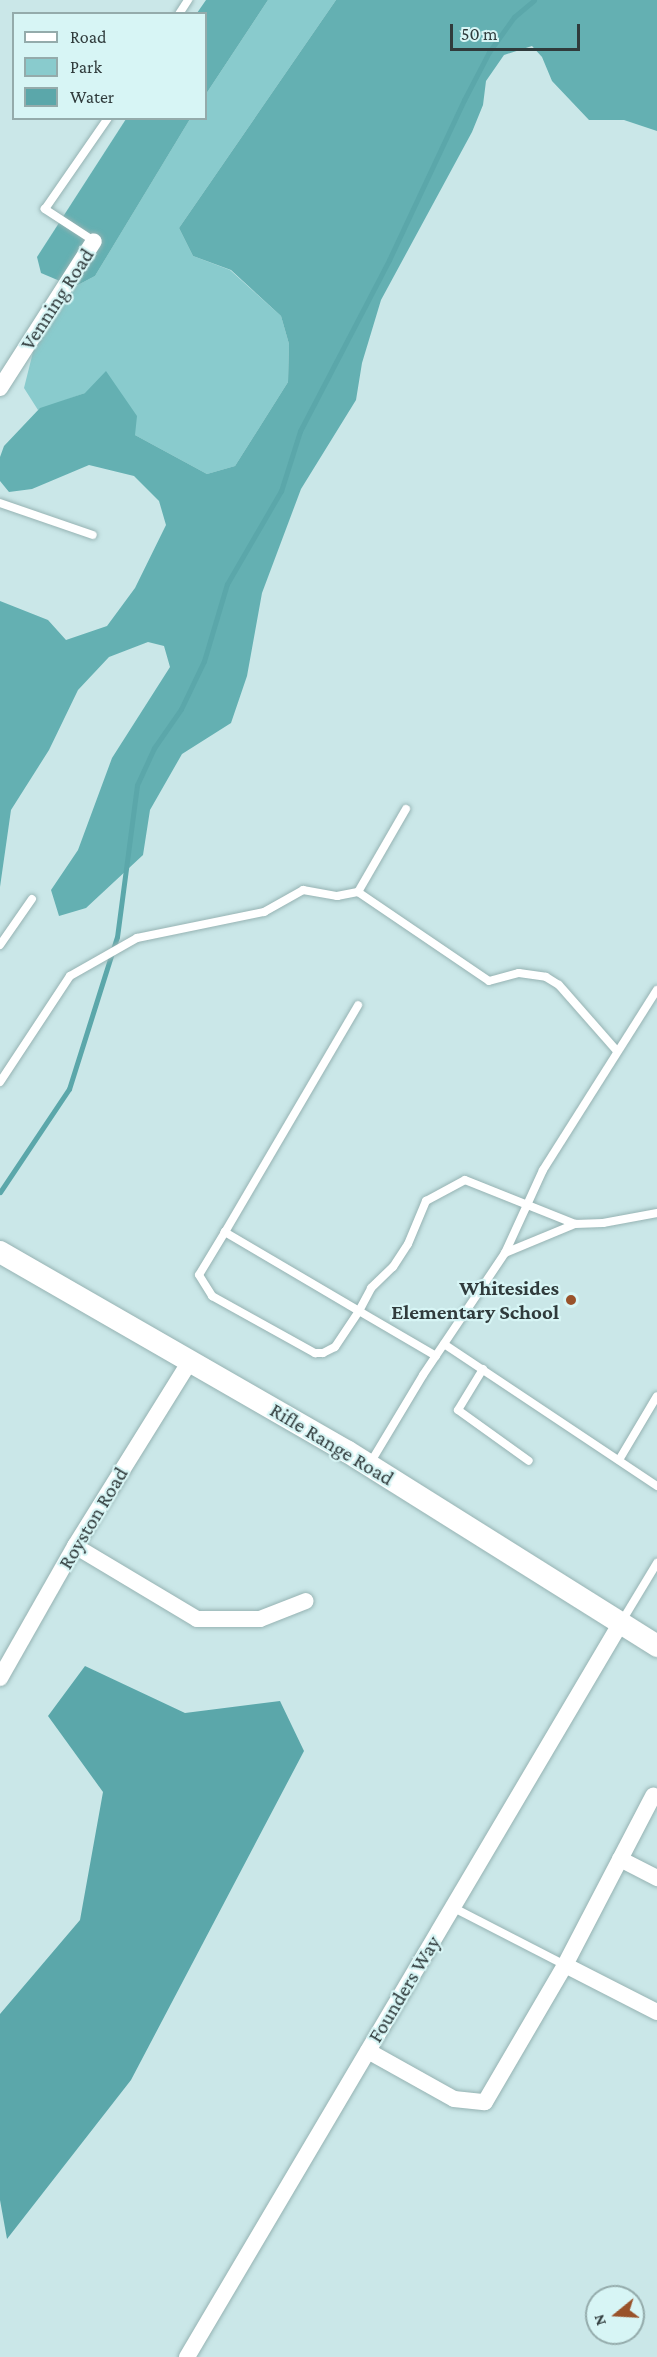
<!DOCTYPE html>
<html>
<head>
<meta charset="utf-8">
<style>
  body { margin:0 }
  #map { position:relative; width:657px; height:2357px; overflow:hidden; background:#cae7e8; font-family:"Crimson Pro",serif }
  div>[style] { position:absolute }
  .green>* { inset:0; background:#89cbcd }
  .forest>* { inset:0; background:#64b0b2 }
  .water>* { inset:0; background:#5ba7aa }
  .stream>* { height:5px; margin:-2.5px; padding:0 2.5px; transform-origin:2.5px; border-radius:2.5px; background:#5ba7aa }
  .roads { filter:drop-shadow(0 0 2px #96b3b3) drop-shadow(0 0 2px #96b3b3) }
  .lane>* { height:8px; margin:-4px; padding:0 4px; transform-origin:4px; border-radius:4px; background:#fff }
  .street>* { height:16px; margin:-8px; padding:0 8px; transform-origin:8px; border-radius:8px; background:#fff }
  .secondary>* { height:22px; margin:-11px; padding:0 11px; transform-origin:11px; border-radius:11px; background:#fff }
  .dots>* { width:16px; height:16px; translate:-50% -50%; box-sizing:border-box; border:3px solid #d7f5f5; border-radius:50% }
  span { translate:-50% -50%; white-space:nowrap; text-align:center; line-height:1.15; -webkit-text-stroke:4.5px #d7f5f5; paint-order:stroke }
  .street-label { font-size:21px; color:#303b3c }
  .poi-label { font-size:21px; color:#303b3c; font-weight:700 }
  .right { translate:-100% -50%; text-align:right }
  .legend { position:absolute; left:12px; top:12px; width:195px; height:108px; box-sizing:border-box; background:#d7f5f5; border:2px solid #94abab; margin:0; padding:8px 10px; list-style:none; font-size:18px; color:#303b3c }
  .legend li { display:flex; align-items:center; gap:12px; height:30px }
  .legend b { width:30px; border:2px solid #94abab }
  .north { position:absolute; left:585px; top:2285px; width:60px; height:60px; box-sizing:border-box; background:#d7f5f5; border:2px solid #94abab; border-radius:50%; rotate:252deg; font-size:16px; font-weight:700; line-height:24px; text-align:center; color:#303b3c }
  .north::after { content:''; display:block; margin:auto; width:21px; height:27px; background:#99522a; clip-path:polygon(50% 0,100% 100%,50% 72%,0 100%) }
  .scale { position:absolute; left:450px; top:24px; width:130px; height:27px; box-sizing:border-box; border:3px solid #303b3c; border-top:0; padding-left:8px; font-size:18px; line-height:21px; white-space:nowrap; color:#303b3c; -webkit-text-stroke:4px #d7f5f5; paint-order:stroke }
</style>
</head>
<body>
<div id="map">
  <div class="green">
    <i style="clip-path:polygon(268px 0,336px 0,179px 228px,193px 256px,230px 270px,281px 316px,289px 344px,288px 382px,235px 466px,207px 474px,135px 435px,85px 393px,38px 410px,24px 388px,33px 352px,74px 287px,95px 276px,190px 119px,206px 118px,206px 94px)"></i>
  </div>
  <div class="forest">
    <i style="clip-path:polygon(206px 0,268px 0,206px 94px,206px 14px,197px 13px)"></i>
    <i style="clip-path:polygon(336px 0,657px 0,657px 131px,624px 120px,589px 120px,552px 81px,542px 57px,532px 46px,504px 55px,486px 81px,483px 105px,472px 132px,381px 300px,362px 363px,356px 400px,301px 489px,262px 593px,247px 676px,231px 723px,182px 754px,150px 810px,143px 855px,86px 908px,59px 916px,51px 890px,78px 850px,112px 758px,170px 667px,164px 646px,148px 642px,109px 657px,78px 690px,49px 750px,11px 810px,0 887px,0 601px,48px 620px,66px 640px,107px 626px,135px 588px,166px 525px,159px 501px,134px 476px,89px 465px,32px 489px,9px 492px,0 481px,0 457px,4px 446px,40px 408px,85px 393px,106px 371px,137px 416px,135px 435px,207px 474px,235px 466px,288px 382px,289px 344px,281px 316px,231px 270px,193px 256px,179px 228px)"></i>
    <i style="clip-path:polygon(126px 119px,190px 119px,95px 276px,74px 287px,41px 273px,37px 257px)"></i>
  </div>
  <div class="water">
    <i style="clip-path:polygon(85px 1666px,185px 1713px,280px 1701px,304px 1751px,131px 2080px,7px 2239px,0 2200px,0 2014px,80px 1920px,103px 1792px,48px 1716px)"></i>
  </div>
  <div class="stream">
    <i style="left:0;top:1192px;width:124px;rotate:-56.2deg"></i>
    <i style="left:69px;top:1089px;width:159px;rotate:-72.5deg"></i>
    <i style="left:117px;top:937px;width:153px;rotate:-82.5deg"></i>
    <i style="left:137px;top:785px;width:41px;rotate:-65.3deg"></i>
    <i style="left:154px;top:748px;width:47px;rotate:-55.3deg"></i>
    <i style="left:181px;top:709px;width:53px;rotate:-64.4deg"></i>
    <i style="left:204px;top:661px;width:80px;rotate:-73.4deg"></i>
    <i style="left:227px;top:584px;width:108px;rotate:-59.9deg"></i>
    <i style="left:281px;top:491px;width:63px;rotate:-72.4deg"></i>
    <i style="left:300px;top:431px;width:193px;rotate:-62.5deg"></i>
    <i style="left:389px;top:260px;width:177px;rotate:-64.9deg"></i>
    <i style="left:464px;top:100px;width:54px;rotate:-62.5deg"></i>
    <i style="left:489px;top:52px;width:43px;rotate:-54.5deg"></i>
    <i style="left:514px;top:17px;width:26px;rotate:-40deg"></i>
  </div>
  <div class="roads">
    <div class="lane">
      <i style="left:179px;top:14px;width:17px;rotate:-57deg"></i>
      <i style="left:94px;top:241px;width:59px;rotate:-146.9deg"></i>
      <i style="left:45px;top:209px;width:111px;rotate:-55.3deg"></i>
      <i style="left:0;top:503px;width:98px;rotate:19deg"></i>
      <i style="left:358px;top:892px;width:158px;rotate:34.2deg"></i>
      <i style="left:489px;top:981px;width:31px;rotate:-15deg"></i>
      <i style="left:519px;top:973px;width:27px;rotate:8deg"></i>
      <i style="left:546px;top:977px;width:15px;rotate:32deg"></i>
      <i style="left:559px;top:985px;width:88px;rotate:48.7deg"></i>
      <i style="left:0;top:945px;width:56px;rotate:-55.2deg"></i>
      <i style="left:0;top:1082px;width:127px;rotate:-56.6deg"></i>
      <i style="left:70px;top:976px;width:77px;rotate:-29.6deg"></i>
      <i style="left:137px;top:938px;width:130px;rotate:-11.6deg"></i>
      <i style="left:264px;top:912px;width:45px;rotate:-29.4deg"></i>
      <i style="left:303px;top:890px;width:35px;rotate:10deg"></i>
      <i style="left:337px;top:896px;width:21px;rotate:-11deg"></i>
      <i style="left:358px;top:892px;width:96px;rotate:-60deg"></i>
      <i style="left:225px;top:1232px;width:263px;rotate:-59.6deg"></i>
      <i style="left:505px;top:1253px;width:76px;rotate:-22.5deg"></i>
      <i style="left:444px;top:1344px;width:256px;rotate:33.7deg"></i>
      <i style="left:436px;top:1356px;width:89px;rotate:-149.7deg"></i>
      <i style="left:359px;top:1311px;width:156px;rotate:-149.5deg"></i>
      <i style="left:225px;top:1232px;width:50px;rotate:121.2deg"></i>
      <i style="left:199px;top:1275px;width:25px;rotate:58deg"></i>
      <i style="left:212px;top:1296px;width:118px;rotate:29deg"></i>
      <i style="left:315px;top:1353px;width:8px"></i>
      <i style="left:323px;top:1353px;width:13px;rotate:-27deg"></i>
      <i style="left:335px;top:1347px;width:43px;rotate:-56.3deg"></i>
      <i style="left:359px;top:1311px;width:26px;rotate:-62deg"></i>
      <i style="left:371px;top:1288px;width:30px;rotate:-44deg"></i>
      <i style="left:393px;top:1267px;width:27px;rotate:-57deg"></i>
      <i style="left:408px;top:1244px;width:47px;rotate:-67.3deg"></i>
      <i style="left:426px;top:1201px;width:44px;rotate:-28.3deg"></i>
      <i style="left:465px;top:1180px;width:118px;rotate:21.8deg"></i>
      <i style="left:575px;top:1224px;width:28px;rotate:-2deg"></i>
      <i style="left:603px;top:1223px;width:55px;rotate:-10.5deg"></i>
      <i style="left:483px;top:1369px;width:48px;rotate:121.4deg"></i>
      <i style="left:458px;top:1410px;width:87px;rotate:35.7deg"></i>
      <i style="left:619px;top:1460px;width:74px;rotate:-59.3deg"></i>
      <i style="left:369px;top:1465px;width:105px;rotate:-59deg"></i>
      <i style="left:423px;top:1375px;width:147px;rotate:-56.1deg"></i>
      <i style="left:505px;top:1253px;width:91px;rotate:-65.4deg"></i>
      <i style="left:543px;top:1170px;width:213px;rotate:-57.7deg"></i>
      <i style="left:622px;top:1621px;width:68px;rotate:-58.9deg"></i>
      <i style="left:452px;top:1907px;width:127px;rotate:27.2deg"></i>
    </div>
    <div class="street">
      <i style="left:0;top:388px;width:174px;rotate:-57.4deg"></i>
      <i style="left:75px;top:1546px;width:142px;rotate:30.9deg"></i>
      <i style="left:197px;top:1619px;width:63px"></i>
      <i style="left:260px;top:1619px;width:49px;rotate:-21.4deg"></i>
      <i style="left:0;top:1678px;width:152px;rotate:-60.4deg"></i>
      <i style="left:75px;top:1546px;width:219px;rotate:-58.1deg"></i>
      <i style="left:620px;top:1859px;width:42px;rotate:27.2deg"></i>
      <i style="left:565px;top:1965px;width:103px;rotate:27.1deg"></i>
      <i style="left:368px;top:2051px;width:98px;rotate:29.2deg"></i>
      <i style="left:454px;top:2099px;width:31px;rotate:6deg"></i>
      <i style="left:485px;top:2102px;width:159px;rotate:-59.7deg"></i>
      <i style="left:565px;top:1965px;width:191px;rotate:-62.5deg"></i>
      <i style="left:187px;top:2357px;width:855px;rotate:-59.42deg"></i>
    </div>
    <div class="secondary">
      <i style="left:0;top:1252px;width:401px;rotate:29.9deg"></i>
      <i style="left:348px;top:1452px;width:365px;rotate:32.1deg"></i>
    </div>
  </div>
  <div class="dots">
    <i style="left:571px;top:1300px;background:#99522a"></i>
  </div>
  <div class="street-label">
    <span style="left:57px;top:299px;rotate:-57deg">Venning Road</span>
    <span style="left:332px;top:1444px;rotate:31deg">Rifle Range Road</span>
    <span style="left:93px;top:1518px;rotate:-59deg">Royston Road</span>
    <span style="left:404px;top:1989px;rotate:-59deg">Founders Way</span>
  </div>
  <div class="poi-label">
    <span class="right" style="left:559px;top:1300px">Whitesides<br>Elementary School</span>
  </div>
  <ul class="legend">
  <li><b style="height:8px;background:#fff"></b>Road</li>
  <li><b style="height:16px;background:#89cbcd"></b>Park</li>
  <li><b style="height:16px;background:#5ba7aa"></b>Water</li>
  </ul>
  <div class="north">N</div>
  <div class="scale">50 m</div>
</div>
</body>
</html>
